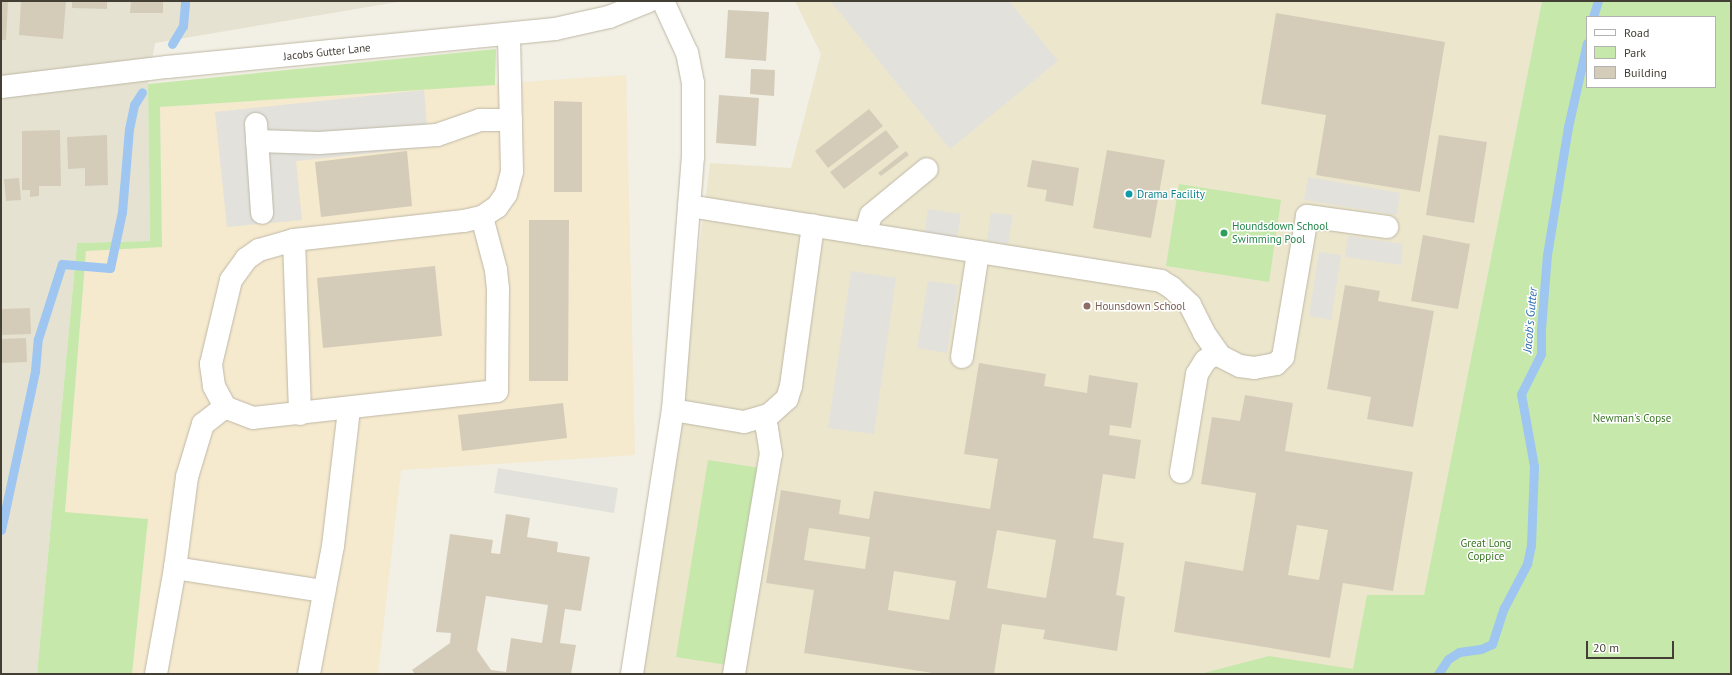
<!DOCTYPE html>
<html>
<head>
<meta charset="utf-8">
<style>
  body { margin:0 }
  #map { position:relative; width:1732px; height:675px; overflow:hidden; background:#f2efe4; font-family:"PT Sans",sans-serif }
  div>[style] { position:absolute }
  .residential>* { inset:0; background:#e6e2d1 }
  .commercial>* { inset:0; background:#f5e9ce }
  .education>* { inset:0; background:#ece6cd }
  .green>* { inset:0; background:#c6e8ab }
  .parking>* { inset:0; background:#e2e1dc }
  .stream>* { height:9px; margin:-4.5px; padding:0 4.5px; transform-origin:4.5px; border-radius:4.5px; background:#9ec6f1 }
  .building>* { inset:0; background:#d4ccb9 }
  .roads { filter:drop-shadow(0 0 1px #beb8a6) drop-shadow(0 0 1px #beb8a6) }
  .minor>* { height:22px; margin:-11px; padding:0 11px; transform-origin:11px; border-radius:11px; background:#fff }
  .dots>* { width:11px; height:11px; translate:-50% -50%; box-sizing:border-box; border:2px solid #fff; border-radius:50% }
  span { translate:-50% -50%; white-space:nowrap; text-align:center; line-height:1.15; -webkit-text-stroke:3px #fff; paint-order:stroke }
  .street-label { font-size:11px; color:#443f34 }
  .culture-label { font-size:11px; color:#0d838f }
  .left { translate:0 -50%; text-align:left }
  .leisure-label { font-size:11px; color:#27864d }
  .education-label { font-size:11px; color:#785e54 }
  .park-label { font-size:11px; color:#3c7627 }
  .water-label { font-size:12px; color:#2c6bb1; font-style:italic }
  .frame { position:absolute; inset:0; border:2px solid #443f34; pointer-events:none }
  .legend { position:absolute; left:1586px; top:16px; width:130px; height:72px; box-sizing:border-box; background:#fff; border:1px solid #b4b2ae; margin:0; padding:5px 7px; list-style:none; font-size:12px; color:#443f34 }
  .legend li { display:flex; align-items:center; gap:8px; height:20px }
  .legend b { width:20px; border:1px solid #b4b2ae }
  .scale { position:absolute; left:1586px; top:641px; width:88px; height:18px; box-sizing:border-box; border:2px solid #443f34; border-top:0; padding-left:5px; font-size:12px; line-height:14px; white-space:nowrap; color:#443f34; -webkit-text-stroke:3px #fff; paint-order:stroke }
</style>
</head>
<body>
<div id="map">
  <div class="residential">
    <i style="clip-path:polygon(1px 1px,403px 1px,155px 43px,148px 84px,150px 241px,77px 243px,37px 674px,1px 674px)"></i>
  </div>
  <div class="commercial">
    <i style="clip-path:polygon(626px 75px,635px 455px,401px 470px,378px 674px,132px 674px,148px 519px,65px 513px,86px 251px,162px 246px,160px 107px)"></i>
  </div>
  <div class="education">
    <i style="clip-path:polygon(795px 1px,1542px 1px,1424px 595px,1352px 674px,636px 674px,674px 443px,710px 163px,791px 168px,821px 54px)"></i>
  </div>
  <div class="green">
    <i style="clip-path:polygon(evenodd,1542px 1px,1731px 1px,1731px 674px,1200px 674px,1269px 656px,1353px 669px,1367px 595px,1424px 595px,1542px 1px,1587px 17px,1715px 17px,1715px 87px,1587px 87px,1587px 17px)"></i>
    <i style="clip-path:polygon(496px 49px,495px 85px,160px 107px,162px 247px,86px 251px,65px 512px,148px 519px,132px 674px,37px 674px,77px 243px,150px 241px,148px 84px)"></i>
    <i style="clip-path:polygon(1179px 184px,1281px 200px,1269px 282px,1166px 266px)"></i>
    <i style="clip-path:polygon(708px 460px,760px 468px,727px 665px,676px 657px)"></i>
  </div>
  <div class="parking">
    <i style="clip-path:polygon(835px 1px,1009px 1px,1058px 61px,950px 149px,832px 3px)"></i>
    <i style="clip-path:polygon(424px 90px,429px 147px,296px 161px,302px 220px,227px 227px,215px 112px)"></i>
    <i style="clip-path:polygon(1308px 177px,1400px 193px,1397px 215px,1304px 200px)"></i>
    <i style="clip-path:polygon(928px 209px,961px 214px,957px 239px,924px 234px)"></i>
    <i style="clip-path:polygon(991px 213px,1013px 215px,1008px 244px,987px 241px)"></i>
    <i style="clip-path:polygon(1348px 236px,1403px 244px,1401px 265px,1345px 257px)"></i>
    <i style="clip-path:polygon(1319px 252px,1341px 255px,1331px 320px,1309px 316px)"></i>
    <i style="clip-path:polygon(851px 271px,896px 278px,874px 434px,828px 428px)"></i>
    <i style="clip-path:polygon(928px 281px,958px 285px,947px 353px,917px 348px)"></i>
    <i style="clip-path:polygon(498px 468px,618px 488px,614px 513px,494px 493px)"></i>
  </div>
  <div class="stream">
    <i style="left:1593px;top:17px;width:17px;rotate:-73deg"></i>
    <i style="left:172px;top:44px;width:21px;rotate:-59deg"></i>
    <i style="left:183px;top:26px;width:25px;rotate:-85deg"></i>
    <i style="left:1px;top:530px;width:163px;rotate:-77.9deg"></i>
    <i style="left:35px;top:371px;width:32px;rotate:-85deg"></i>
    <i style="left:38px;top:339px;width:79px;rotate:-72.3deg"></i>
    <i style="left:62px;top:264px;width:48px;rotate:4.8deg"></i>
    <i style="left:110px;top:268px;width:57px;rotate:-77.9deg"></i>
    <i style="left:122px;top:212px;width:83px;rotate:-85.2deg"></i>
    <i style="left:129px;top:129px;width:25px;rotate:-78deg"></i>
    <i style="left:134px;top:105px;width:15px;rotate:-58deg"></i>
    <i style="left:1438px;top:674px;width:18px;rotate:-56deg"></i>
    <i style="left:1448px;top:659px;width:13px;rotate:-32deg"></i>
    <i style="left:1459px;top:652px;width:22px;rotate:-8deg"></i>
    <i style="left:1481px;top:649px;width:12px;rotate:-24deg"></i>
    <i style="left:1492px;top:644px;width:38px;rotate:-72deg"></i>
    <i style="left:1504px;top:608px;width:50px;rotate:-62.4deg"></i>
    <i style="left:1527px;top:564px;width:19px;rotate:-78deg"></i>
    <i style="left:1531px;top:545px;width:79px;rotate:-87.8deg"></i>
    <i style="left:1534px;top:466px;width:73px;rotate:-100.2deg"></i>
    <i style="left:1521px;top:394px;width:45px;rotate:-63.4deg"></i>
    <i style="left:1541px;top:354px;width:25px;rotate:-90deg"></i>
    <i style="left:1541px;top:329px;width:74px;rotate:-85.4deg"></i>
    <i style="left:1547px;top:255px;width:130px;rotate:-80.7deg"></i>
    <i style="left:1568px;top:127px;width:86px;rotate:-77.3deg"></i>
  </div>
  <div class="building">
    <i style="clip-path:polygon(1px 1px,8px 1px,6px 40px,1px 40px)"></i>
    <i style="clip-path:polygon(21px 1px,66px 1px,63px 39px,19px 35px)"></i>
    <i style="clip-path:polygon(72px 1px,107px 1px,107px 9px,72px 8px)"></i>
    <i style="clip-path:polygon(131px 1px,163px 1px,163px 13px,130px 13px)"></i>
    <i style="clip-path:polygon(728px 10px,769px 12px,766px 61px,725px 58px)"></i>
    <i style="clip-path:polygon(1276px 13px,1445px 42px,1420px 192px,1316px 175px,1326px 115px,1261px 104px)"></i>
    <i style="clip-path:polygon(751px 69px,775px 70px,774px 96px,750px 94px)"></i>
    <i style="clip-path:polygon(719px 95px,759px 98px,756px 146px,716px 143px)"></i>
    <i style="clip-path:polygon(554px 101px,582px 102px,582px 192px,554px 192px)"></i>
    <i style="clip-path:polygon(869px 109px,883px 126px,828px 168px,815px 151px)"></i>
    <i style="clip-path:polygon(60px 130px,61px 186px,39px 186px,39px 196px,30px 197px,30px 190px,22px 190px,22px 131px)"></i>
    <i style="clip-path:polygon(886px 130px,899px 147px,844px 189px,830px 172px)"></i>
    <i style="clip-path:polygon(107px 135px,108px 185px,85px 186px,85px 168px,68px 169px,67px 137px)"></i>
    <i style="clip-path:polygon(1439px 135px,1487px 142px,1474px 223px,1426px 215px)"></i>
    <i style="clip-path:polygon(1107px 150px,1165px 160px,1151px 238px,1093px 228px)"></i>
    <i style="clip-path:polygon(407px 151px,412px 206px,321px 217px,315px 162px)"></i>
    <i style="clip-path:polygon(906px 151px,909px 155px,881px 176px,878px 173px)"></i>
    <i style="clip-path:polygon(1032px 160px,1079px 168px,1073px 206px,1045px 201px,1047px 190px,1027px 187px)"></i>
    <i style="clip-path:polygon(19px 178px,21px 200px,6px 201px,4px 179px)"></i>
    <i style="clip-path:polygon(529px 220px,569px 220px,568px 381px,529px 381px)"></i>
    <i style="clip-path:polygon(1423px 235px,1470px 244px,1458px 309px,1411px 301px)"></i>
    <i style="clip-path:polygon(435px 266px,442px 336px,323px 348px,317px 278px)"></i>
    <i style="clip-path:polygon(1345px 285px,1380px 291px,1378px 301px,1434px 311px,1413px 427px,1367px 419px,1371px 397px,1327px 389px)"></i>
    <i style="clip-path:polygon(30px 308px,31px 334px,1px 335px,1px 309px)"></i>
    <i style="clip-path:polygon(26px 338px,27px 362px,1px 363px,1px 339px)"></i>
    <i style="clip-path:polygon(evenodd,979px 363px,1046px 374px,1044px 386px,1087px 393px,1089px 375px,1138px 383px,1131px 428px,1110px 425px,1109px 435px,1141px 440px,1135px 479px,1103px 474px,1093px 538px,1124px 543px,1116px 595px,1125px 597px,1117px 651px,1043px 639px,1045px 630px,1002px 624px,994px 674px,939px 674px,804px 653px,814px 590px,766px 583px,781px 490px,841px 500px,839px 514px,869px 519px,874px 491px,990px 509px,998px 459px,964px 454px,979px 363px,809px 528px,870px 537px,865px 569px,804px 560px,809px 528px,979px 363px,997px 530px,1056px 540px,1046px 598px,987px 588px,997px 530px,979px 363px,894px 571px,956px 581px,949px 620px,888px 610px,894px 571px)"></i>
    <i style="clip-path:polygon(evenodd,1245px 395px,1293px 403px,1285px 451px,1413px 472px,1393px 591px,1343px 583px,1330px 658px,1174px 632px,1185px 561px,1243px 571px,1256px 493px,1201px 484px,1212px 417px,1240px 421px,1245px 395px,1297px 525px,1328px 530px,1319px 580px,1288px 575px,1297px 525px)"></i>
    <i style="clip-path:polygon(563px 403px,567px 438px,462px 451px,458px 415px)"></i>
    <i style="clip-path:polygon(evenodd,506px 514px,530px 518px,527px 537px,558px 542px,557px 552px,590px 557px,581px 611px,565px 609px,560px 643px,576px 645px,571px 674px,415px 674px,412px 670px,450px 643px,451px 633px,436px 632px,450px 534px,493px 540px,491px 553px,500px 554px,506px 514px,486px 596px,548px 605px,542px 643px,511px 638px,506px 672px,491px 670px,477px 650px,486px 596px)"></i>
  </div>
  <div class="roads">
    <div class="minor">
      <i style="left:1px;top:87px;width:167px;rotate:-6.9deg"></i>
      <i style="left:167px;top:67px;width:390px;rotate:-5.6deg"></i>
      <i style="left:555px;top:29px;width:55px;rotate:-12.5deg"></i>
      <i style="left:609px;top:17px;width:43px;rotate:-21.8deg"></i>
      <i style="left:256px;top:124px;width:89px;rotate:86.1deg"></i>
      <i style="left:257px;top:141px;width:62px;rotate:1.8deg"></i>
      <i style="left:319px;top:143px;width:118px;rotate:-3.9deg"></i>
      <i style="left:437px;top:135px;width:46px;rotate:-19.2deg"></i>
      <i style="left:480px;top:120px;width:31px"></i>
      <i style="left:689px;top:206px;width:478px;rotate:9deg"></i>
      <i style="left:1161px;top:281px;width:13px;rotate:32deg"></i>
      <i style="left:1172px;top:288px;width:25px;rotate:43deg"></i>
      <i style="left:1190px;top:305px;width:31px;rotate:63deg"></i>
      <i style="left:1204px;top:333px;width:28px;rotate:55deg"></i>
      <i style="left:1220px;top:356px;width:22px;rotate:27deg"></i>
      <i style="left:1240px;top:366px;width:14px;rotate:8deg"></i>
      <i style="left:1254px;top:368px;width:22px;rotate:-10deg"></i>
      <i style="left:1276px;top:364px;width:10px;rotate:-45deg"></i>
      <i style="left:1283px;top:357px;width:143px;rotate:-80.3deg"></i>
      <i style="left:1307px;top:216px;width:81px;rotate:7.8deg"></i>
      <i style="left:482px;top:217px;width:55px;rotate:75.2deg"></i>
      <i style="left:496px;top:270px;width:19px;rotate:84deg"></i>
      <i style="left:498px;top:289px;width:102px;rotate:90.6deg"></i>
      <i style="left:497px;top:391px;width:245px;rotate:173.7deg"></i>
      <i style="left:253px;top:418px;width:30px;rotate:-159deg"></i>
      <i style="left:225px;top:407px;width:24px;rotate:-118deg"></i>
      <i style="left:214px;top:386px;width:22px;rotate:-98deg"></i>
      <i style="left:211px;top:364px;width:86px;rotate:-76.6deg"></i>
      <i style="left:231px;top:280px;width:26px;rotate:-54deg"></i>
      <i style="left:246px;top:259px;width:16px;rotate:-35deg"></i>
      <i style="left:259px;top:250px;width:36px;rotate:-16deg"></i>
      <i style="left:294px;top:240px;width:171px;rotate:-6.4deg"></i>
      <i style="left:464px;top:221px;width:18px;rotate:-13deg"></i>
      <i style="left:482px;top:217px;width:18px;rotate:-34deg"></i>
      <i style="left:497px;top:207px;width:16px;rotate:-55deg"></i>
      <i style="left:506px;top:194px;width:24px;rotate:-75deg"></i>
      <i style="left:512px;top:171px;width:136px;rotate:-91.3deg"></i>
      <i style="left:865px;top:234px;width:20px;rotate:-72deg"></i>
      <i style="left:871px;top:215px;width:72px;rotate:-39.4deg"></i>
      <i style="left:294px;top:240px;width:174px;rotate:88deg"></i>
      <i style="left:962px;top:357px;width:106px;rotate:-81.3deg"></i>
      <i style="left:225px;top:407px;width:28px;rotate:142deg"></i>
      <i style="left:203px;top:424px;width:55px;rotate:106.8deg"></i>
      <i style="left:187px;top:477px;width:92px;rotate:97.5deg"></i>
      <i style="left:175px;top:568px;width:151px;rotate:8.8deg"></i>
      <i style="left:673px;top:410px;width:72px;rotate:9.6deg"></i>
      <i style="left:744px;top:422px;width:26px;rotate:-16deg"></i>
      <i style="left:769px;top:415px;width:24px;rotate:-42deg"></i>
      <i style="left:787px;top:399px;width:14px;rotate:-73deg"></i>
      <i style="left:791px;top:386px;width:162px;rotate:-82.2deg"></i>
      <i style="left:1181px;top:472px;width:99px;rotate:-80.7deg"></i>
      <i style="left:1197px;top:374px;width:15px;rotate:-58deg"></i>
      <i style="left:1205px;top:361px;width:15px;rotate:-37deg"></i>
      <i style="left:156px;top:674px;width:108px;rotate:-79.8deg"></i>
      <i style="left:309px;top:674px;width:130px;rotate:-79.4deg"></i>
      <i style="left:333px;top:546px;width:138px;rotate:-83.3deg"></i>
      <i style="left:632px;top:674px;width:267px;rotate:-81.2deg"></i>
      <i style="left:673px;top:410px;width:254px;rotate:-85.5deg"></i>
      <i style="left:693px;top:157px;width:74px;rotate:-90deg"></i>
      <i style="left:693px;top:83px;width:31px;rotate:-101deg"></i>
      <i style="left:687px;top:53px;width:57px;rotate:-114.8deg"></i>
      <i style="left:734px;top:674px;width:223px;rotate:-80.5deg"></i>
      <i style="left:771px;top:454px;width:26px;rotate:-99deg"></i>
      <i style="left:767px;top:428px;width:11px;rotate:-117deg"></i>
    </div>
  </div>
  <div class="dots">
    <i style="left:1129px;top:194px;background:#0f9aa8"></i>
    <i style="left:1224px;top:233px;background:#2e9e5b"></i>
    <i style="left:1087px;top:306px;background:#8d6e63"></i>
  </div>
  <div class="street-label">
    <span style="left:327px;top:52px;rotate:-6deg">Jacobs Gutter Lane</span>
  </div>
  <div class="culture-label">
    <span class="left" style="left:1137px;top:194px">Drama Facility</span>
  </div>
  <div class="leisure-label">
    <span class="left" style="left:1232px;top:233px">Houndsdown School<br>Swimming Pool</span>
  </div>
  <div class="education-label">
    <span class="left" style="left:1095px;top:306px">Hounsdown School</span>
  </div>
  <div class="park-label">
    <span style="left:1632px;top:418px">Newman's Copse</span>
    <span style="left:1486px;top:550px">Great Long<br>Coppice</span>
  </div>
  <div class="water-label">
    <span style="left:1530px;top:320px;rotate:-85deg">Jacob's Gutter</span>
  </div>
  <div class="frame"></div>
  <ul class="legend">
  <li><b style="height:5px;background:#fff"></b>Road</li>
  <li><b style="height:11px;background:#c6e8ab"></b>Park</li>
  <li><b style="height:11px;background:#d4ccb9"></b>Building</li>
  </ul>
  <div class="scale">20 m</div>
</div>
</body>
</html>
